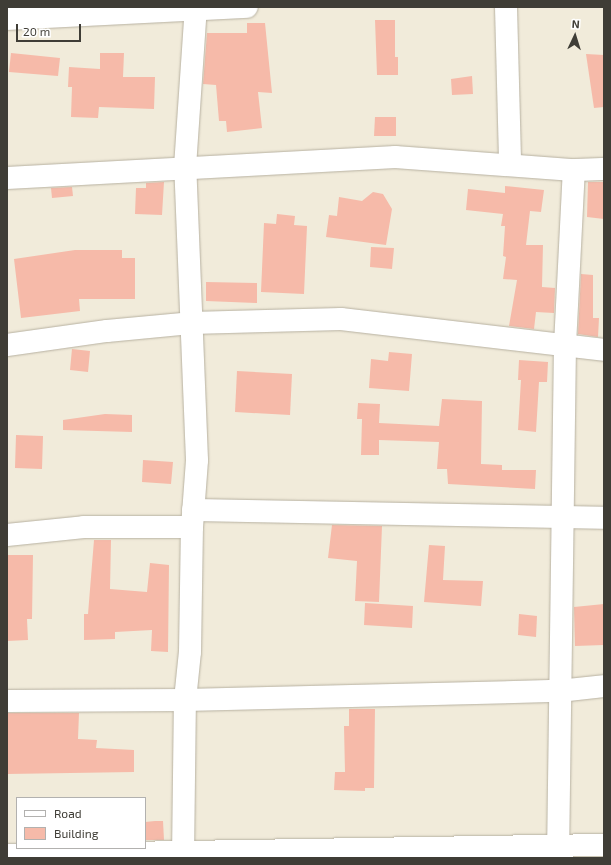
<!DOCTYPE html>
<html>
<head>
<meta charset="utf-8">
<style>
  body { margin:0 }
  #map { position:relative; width:611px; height:865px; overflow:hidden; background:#f1ebda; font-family:"Exo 2",sans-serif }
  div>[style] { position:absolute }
  .building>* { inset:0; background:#f6baa9 }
  .roads { filter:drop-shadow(0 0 1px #b7b1a1) drop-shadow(0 0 1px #b7b1a1) }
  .minor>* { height:22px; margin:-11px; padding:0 11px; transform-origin:11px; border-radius:11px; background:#fff }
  span { translate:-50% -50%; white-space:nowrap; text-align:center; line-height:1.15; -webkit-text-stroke:3px #fff; paint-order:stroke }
  .frame { position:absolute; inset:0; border:8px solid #3f3d36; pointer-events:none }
  .legend { position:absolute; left:16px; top:797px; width:130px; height:52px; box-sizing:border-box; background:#fff; border:1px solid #b2b1af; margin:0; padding:5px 7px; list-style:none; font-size:12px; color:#3f3d36 }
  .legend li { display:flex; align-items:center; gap:8px; height:20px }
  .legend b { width:20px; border:1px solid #b2b1af }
  .north { position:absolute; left:555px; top:16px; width:40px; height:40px; -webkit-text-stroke:3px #fff; paint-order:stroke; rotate:4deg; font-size:11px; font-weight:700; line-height:16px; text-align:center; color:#3f3d36 }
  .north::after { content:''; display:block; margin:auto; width:14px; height:18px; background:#3f3d36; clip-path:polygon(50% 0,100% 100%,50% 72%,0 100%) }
  .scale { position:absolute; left:16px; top:24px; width:65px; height:18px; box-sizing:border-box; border:2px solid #3f3d36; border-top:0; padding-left:5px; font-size:12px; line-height:14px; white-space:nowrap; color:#3f3d36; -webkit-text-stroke:3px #fff; paint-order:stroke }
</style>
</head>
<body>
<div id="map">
  <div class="building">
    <i style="clip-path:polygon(375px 20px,395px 20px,395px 57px,398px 57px,398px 75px,377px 75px)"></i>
    <i style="clip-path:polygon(247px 23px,265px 23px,272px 93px,258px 92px,262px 128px,227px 132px,226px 121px,219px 121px,216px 85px,203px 84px,207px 33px,247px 33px)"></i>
    <i style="clip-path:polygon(11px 53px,60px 58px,58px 76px,9px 72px)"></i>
    <i style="clip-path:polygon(100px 53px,124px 53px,123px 77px,155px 77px,154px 109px,99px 107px,98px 118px,71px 117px,72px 87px,68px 87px,69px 67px,100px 69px)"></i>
    <i style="clip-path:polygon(586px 54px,604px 55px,604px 107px,594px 108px)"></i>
    <i style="clip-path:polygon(472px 76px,473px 94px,452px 95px,451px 79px)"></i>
    <i style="clip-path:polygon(375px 117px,396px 117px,396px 136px,374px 136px)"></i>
    <i style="clip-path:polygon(164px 182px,162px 215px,135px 214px,136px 188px,146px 188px,146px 183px)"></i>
    <i style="clip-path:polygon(588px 182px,604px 182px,604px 219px,587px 217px)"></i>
    <i style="clip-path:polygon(505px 186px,544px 190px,541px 212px,530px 211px,526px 245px,543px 245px,542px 287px,555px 288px,554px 313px,536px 312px,534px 329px,509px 326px,517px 280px,503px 279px,506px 257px,503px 256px,505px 226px,501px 226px,503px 214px,466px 210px,468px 189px,505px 193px)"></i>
    <i style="clip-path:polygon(72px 187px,73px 196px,52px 198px,51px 188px)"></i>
    <i style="clip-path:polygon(373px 192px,383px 194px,392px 209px,386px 245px,326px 237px,329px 215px,337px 216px,339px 197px,362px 201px)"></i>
    <i style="clip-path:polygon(277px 214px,295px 216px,294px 225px,307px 226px,304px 294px,261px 292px,264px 223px,276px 224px)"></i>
    <i style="clip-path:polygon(371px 247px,394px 248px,392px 269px,370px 267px)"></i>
    <i style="clip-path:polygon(75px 250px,122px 250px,122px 258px,135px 258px,135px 299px,79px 299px,80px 311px,21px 318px,14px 259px)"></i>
    <i style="clip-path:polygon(581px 274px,593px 275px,593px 318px,599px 318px,598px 337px,578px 334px)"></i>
    <i style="clip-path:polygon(206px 282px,257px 283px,257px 303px,206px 301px)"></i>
    <i style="clip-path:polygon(72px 349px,90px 351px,88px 372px,70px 370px)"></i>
    <i style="clip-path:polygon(389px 352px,412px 354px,409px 391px,369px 388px,371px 359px,388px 361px)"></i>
    <i style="clip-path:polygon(519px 360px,548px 362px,547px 382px,539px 382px,536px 432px,518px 430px,521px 380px,518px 380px)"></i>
    <i style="clip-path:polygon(237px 371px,292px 374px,290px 415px,235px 412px)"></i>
    <i style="clip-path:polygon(442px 399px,482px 401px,481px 464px,502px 465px,502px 470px,536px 470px,535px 489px,448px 484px,447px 469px,437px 469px,439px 442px,379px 440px,379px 455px,361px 455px,362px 419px,357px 419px,358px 403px,380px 404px,379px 423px,439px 426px)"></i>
    <i style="clip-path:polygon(105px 414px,132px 415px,132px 432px,63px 430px,63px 420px)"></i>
    <i style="clip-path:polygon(16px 435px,43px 436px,42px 469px,15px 468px)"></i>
    <i style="clip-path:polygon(143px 460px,173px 462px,171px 484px,142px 482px)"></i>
    <i style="clip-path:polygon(332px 525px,382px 526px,379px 602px,355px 601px,357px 561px,328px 558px)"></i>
    <i style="clip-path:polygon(94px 540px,111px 540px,110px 589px,147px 592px,150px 563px,169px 565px,168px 652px,151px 651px,152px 630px,115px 632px,115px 639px,84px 640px,84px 614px,88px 614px)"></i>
    <i style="clip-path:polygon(429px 545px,445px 546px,443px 580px,483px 581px,481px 606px,424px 602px)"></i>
    <i style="clip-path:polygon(7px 555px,33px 555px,32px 619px,27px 619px,28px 640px,7px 641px)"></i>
    <i style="clip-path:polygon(365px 603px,413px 606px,412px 628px,364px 625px)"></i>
    <i style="clip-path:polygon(604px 604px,604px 645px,575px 646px,574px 607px)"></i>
    <i style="clip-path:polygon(519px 614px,537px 616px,536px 637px,518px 635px)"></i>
    <i style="clip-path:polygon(349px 709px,375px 709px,374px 788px,365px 788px,365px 791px,334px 790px,335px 772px,345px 772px,344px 726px,349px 726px)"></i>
    <i style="clip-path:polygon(7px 713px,79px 713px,78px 739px,97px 740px,96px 748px,134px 750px,134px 772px,7px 774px)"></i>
    <i style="clip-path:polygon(155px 821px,163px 821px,164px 840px,145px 840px,145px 822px)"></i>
  </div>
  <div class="roads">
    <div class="minor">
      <i style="left:506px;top:7px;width:156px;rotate:88.5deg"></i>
      <i style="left:7px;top:19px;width:240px;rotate:-2.9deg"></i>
      <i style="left:7px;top:178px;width:389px;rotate:-3.1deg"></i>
      <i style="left:395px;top:157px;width:179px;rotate:4.2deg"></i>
      <i style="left:7px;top:345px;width:101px;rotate:-8deg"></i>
      <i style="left:107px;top:331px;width:84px;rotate:-5.4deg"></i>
      <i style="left:191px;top:323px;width:150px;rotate:-1.5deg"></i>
      <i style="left:341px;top:319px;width:265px;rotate:6.7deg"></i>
      <i style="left:193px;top:510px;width:411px;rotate:1.1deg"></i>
      <i style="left:7px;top:535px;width:77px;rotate:-5.9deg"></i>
      <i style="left:84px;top:527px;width:108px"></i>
      <i style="left:7px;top:701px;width:178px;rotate:-0.3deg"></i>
      <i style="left:185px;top:700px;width:374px;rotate:-1.4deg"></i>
      <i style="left:559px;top:691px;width:45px;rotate:-6.3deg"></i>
      <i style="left:7px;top:855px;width:597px;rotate:-0.96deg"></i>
      <i style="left:183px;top:858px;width:158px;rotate:-89.3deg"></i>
      <i style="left:185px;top:700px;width:48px;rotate:-84.1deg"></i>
      <i style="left:190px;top:652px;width:125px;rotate:-89.1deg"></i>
      <i style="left:192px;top:527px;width:67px;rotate:-85.7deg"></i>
      <i style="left:197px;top:460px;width:293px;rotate:-92.3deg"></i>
      <i style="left:185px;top:167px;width:160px;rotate:-86.1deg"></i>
      <i style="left:558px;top:858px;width:513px;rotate:-89.22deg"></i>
      <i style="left:565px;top:345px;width:175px;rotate:-87.1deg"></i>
      <i style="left:574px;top:170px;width:30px;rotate:-2deg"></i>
    </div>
  </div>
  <div class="frame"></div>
  <ul class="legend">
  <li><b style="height:5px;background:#fff"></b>Road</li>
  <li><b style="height:11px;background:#f6baa9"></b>Building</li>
  </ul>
  <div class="north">N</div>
  <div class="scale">20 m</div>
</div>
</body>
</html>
